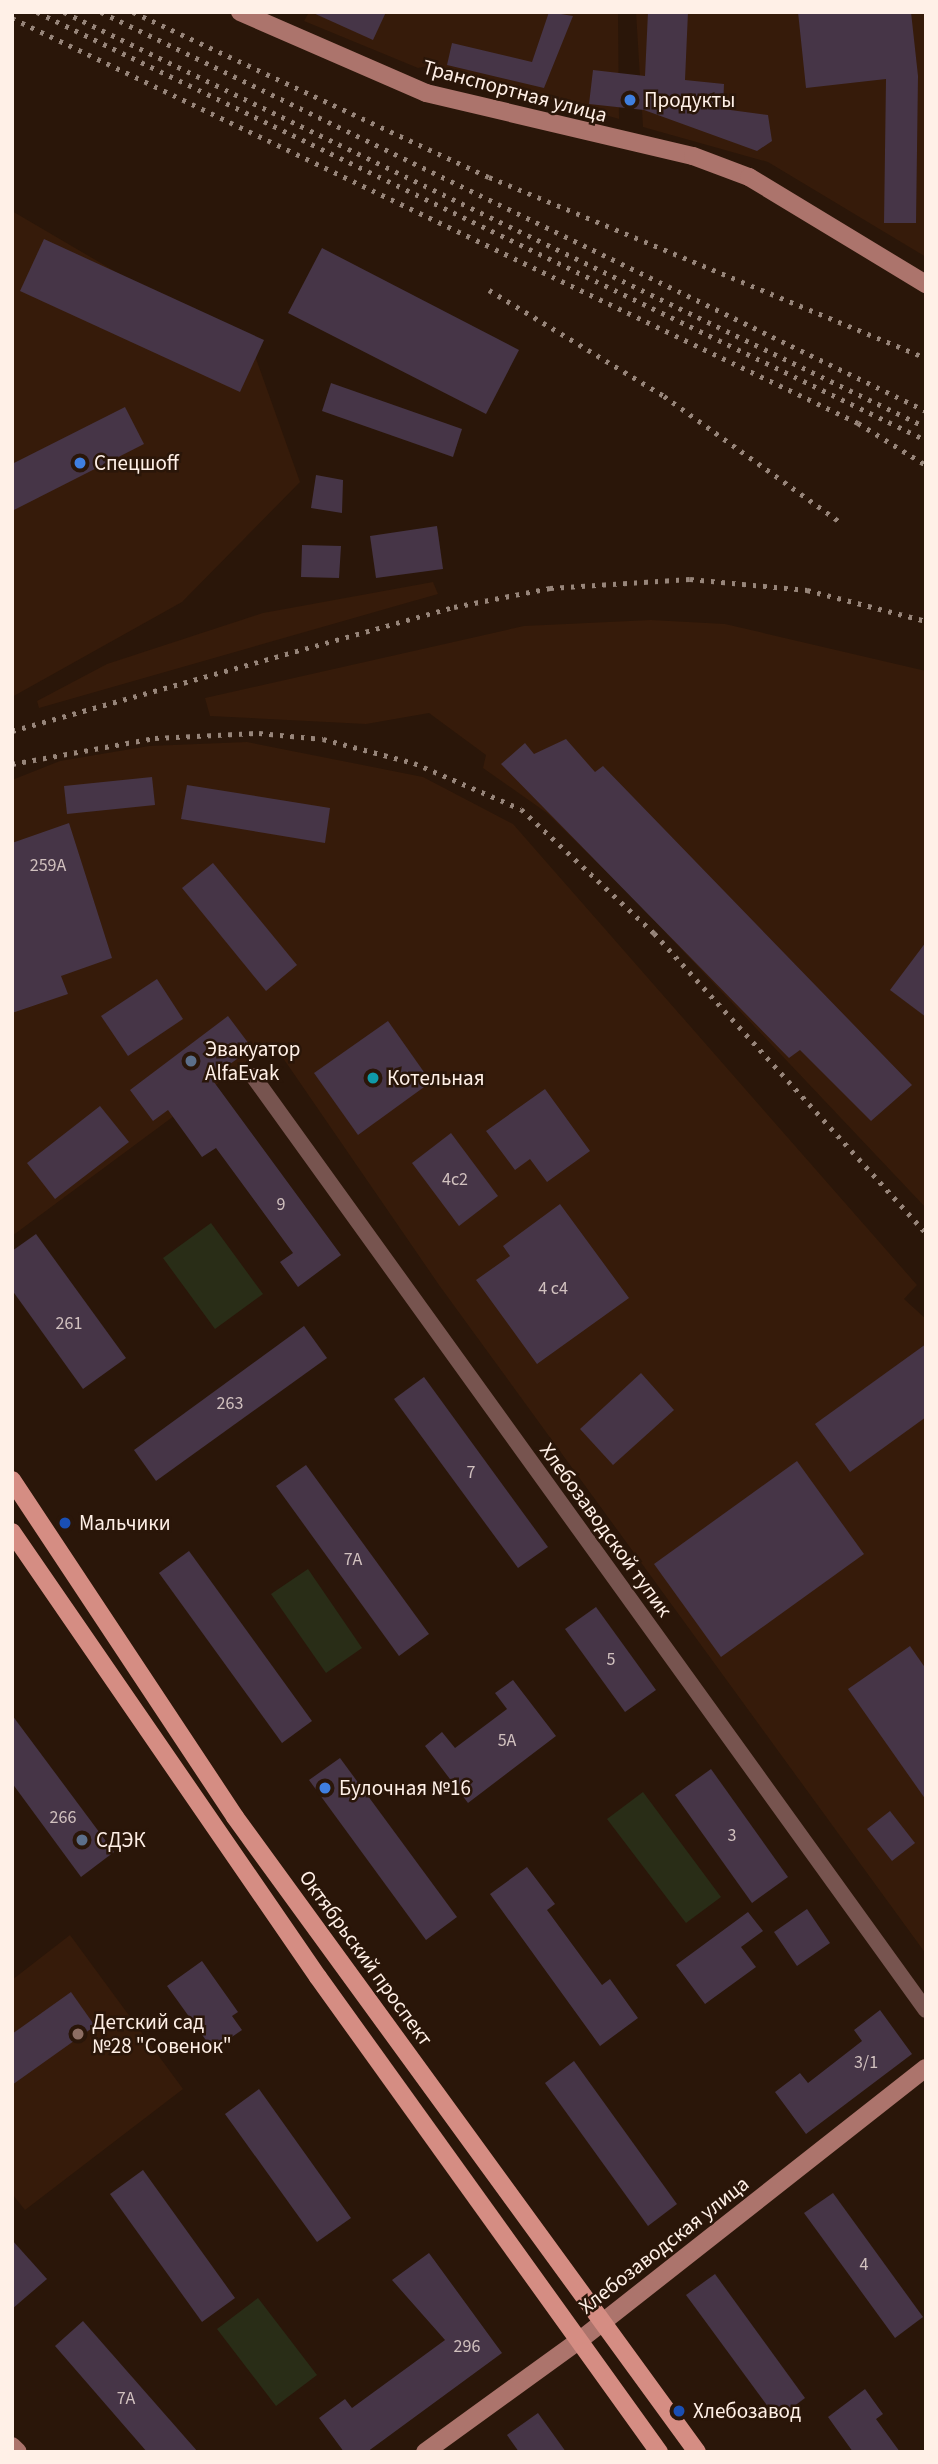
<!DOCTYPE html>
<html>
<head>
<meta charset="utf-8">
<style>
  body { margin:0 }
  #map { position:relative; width:938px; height:2464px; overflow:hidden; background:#2a1609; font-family:"Source Sans 3",sans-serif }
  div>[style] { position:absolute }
  .built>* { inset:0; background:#361b0a }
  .green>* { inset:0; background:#292d17 }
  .building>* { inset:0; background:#463547 }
  .street>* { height:16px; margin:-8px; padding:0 8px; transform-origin:8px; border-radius:8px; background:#77544f }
  .secondary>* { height:18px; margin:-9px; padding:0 9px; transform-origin:9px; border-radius:9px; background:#ac746c }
  .primary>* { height:18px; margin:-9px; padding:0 9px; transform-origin:9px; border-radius:9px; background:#d58d83 }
  .rail>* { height:5px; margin-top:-2.5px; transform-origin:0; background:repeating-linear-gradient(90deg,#97857a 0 3.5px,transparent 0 10.5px) }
  .dots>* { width:19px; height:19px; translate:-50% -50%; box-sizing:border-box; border:4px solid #2a1609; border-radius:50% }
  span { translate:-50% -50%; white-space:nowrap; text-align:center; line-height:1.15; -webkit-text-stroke:5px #2a1609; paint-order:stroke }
  .number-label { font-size:18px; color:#d1c1bf }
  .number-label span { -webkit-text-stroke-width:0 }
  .street-label { font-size:21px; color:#fff0e7 }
  .poi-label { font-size:21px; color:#fff0e7 }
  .left { translate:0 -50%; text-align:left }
  .frame { position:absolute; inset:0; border:14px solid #fff0e7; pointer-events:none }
</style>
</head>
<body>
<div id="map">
  <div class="built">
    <i style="clip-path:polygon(309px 12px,618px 12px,619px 119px,433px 65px,418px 68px,304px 21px)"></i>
    <i style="clip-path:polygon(636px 12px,926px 12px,926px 257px,768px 162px,643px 127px)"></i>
    <i style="clip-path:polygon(12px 211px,254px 353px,300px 482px,182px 602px,12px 697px)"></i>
    <i style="clip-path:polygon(433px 582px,438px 594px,39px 708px,37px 701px,107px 664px,263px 613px)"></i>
    <i style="clip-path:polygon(651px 620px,725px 624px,926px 671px,926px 1208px,633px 898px,547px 813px,483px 768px,486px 755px,429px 713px,366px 724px,210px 716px,205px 698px,524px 626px)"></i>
    <i style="clip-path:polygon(247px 742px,423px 777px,513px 824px,917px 1285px,904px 1299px,926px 1319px,926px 1954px,439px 1285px,283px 1058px,263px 1050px,12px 1236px,12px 780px,60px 761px,149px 746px)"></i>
    <i style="clip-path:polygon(70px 1935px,183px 2089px,25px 2210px,12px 2194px,12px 1980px)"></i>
  </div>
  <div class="green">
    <i style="clip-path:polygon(211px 1223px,263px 1294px,215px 1329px,163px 1258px)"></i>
    <i style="clip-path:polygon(308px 1569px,362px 1648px,326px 1673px,271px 1594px)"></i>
    <i style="clip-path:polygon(643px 1792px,721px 1897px,686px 1923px,607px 1819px)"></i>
    <i style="clip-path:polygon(258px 2298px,317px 2375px,276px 2406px,217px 2329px)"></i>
  </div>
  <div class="building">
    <i style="clip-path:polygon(311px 12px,386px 12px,373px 40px)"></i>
    <i style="clip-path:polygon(549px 12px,573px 16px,544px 88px,447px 65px,452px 43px,532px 62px)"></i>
    <i style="clip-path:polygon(648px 12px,688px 12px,685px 80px,724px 84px,723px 109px,768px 115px,772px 141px,757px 151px,644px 110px,589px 104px,593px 70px,645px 76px)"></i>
    <i style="clip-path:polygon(798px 12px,911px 12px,918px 76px,916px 223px,884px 223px,886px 79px,806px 88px)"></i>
    <i style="clip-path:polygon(44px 239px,264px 340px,240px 392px,20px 291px)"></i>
    <i style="clip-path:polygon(322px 248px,519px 350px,486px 414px,288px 313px)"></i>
    <i style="clip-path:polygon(331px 383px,462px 429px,453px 457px,322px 411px)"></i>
    <i style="clip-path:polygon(125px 407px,144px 444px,12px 511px,12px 464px)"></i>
    <i style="clip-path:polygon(316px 475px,343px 480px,342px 513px,311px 508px)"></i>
    <i style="clip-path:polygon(437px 526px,443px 569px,376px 578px,370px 536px)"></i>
    <i style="clip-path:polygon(302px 545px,341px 546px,339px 578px,301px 577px)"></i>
    <i style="clip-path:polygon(566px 739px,595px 772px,603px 766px,912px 1085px,871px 1121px,800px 1050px,789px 1058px,501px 764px,525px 743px,534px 754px)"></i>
    <i style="clip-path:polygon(152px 777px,155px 805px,67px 814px,64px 786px)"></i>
    <i style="clip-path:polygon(187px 785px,330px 808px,325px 843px,181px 819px)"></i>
    <i style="clip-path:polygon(69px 823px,112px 958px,61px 976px,68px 994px,12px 1013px,12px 843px)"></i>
    <i style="clip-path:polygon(213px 863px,297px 965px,266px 991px,182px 888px)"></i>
    <i style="clip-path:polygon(926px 942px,926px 1017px,890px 990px)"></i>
    <i style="clip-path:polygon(157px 979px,183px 1019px,128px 1056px,101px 1016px)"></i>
    <i style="clip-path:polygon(228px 1016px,252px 1048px,211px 1078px,341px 1255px,298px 1287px,280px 1262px,293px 1253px,216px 1148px,202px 1157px,168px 1110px,153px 1121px,130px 1090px)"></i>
    <i style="clip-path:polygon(388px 1021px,431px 1082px,358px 1135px,314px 1073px)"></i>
    <i style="clip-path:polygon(545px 1089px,590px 1151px,547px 1182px,530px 1159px,515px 1170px,486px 1131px)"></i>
    <i style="clip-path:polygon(100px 1106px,129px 1142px,55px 1199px,27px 1163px)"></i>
    <i style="clip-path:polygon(451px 1133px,498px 1196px,459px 1226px,412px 1163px)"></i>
    <i style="clip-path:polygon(560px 1204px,629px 1298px,537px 1364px,476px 1280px,510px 1256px,503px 1246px)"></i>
    <i style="clip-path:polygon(36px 1234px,126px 1358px,83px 1389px,12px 1290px,12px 1251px)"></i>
    <i style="clip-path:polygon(304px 1326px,327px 1358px,156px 1481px,134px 1450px)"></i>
    <i style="clip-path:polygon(926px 1344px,926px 1417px,850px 1472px,815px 1424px)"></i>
    <i style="clip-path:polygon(641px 1373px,674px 1410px,613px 1465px,580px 1429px)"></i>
    <i style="clip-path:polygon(424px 1377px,548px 1547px,518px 1568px,394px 1399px)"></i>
    <i style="clip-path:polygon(797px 1461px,864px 1554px,721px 1657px,654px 1564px)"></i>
    <i style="clip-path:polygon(306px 1465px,429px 1634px,399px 1656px,276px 1486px)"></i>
    <i style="clip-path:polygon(189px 1551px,312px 1721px,282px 1743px,159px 1573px)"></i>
    <i style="clip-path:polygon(596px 1607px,656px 1690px,625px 1712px,565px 1629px)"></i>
    <i style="clip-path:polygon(910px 1646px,926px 1669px,926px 1800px,848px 1689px)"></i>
    <i style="clip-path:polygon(513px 1680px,556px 1736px,468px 1803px,425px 1746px,442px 1732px,455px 1748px,507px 1709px,495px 1693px)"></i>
    <i style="clip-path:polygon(12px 1715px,114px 1852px,81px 1877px,12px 1783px)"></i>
    <i style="clip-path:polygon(340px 1758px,457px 1917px,426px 1940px,309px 1780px)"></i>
    <i style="clip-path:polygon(711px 1769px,788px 1877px,752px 1903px,675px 1795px)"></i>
    <i style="clip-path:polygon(890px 1811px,915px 1843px,892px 1861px,867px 1829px)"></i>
    <i style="clip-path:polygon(527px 1867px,555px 1904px,547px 1910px,602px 1985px,610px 1979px,638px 2018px,600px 2046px,490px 1894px)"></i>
    <i style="clip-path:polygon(807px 1909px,830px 1943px,797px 1966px,774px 1932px)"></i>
    <i style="clip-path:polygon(748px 1912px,763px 1931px,741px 1947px,756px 1967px,705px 2004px,676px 1965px)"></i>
    <i style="clip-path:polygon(202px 1961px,238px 2012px,232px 2016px,242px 2030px,213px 2050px,167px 1986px)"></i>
    <i style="clip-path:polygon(71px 1992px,95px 2026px,12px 2085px,12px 2034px)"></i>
    <i style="clip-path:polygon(880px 2010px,912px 2054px,806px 2134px,775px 2092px,800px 2073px,808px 2083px,862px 2041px,854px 2030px)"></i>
    <i style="clip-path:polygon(574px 2061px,677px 2204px,648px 2226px,545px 2083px)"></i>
    <i style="clip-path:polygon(259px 2089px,351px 2218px,317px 2242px,225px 2114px)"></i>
    <i style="clip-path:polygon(143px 2170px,235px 2298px,202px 2322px,110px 2194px)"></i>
    <i style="clip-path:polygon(833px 2193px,923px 2317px,895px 2338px,804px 2213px)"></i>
    <i style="clip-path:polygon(12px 2240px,47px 2279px,12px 2309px)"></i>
    <i style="clip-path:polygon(429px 2253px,502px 2353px,367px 2452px,344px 2452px,319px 2418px,345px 2399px,352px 2408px,445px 2340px,392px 2280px)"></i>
    <i style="clip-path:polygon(715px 2274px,805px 2398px,777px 2419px,686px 2295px)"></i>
    <i style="clip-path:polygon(83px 2321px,198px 2452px,147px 2452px,55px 2346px)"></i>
    <i style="clip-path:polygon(865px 2389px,883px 2414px,876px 2419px,900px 2452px,853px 2452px,828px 2417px)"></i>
    <i style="clip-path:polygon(538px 2413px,566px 2452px,519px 2452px,507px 2435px)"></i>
  </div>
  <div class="street">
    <i style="left:253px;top:1076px;width:1151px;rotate:54.23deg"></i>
  </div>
  <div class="secondary">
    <i style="left:240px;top:12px;width:203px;rotate:23.5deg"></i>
    <i style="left:426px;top:93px;width:274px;rotate:13.3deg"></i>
    <i style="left:693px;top:156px;width:60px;rotate:20.6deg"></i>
    <i style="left:749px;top:177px;width:207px;rotate:31.2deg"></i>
    <i style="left:12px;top:2446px;width:8px;rotate:45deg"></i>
    <i style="left:425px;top:2452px;width:191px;rotate:-35.9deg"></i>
    <i style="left:580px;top:2340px;width:440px;rotate:-38.2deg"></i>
  </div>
  <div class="primary">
    <i style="left:12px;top:1480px;width:404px;rotate:56.5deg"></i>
    <i style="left:235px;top:1817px;width:785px;rotate:53.96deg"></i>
    <i style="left:12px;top:1532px;width:540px;rotate:55.49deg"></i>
    <i style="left:318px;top:1977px;width:585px;rotate:54.33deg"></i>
  </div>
  <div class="rail">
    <i style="left:37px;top:12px;width:987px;rotate:25.71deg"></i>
    <i style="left:64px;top:12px;width:957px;rotate:25.71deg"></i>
    <i style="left:101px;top:12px;width:916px;rotate:25.81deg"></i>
    <i style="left:133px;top:12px;width:392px;rotate:24.9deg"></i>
    <i style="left:489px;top:177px;width:473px;rotate:22.5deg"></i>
    <i style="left:12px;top:18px;width:938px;rotate:25.58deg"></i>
    <i style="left:858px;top:423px;width:80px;rotate:31.7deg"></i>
    <i style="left:489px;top:290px;width:205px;rotate:31.2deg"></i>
    <i style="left:664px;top:396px;width:216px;rotate:35.6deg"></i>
    <i style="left:12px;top:731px;width:459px;rotate:-15.7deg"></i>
    <i style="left:454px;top:607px;width:98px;rotate:-11.2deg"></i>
    <i style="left:550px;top:588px;width:140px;rotate:-3.7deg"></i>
    <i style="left:690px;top:579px;width:118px;rotate:5.4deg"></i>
    <i style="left:807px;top:590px;width:123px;rotate:14.6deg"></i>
    <i style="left:12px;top:764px;width:145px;rotate:-10.3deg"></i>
    <i style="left:155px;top:738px;width:104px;rotate:-2.8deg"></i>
    <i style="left:259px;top:733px;width:64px;rotate:5.4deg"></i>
    <i style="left:323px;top:739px;width:94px;rotate:14.8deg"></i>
    <i style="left:414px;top:763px;width:116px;rotate:23.3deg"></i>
    <i style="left:521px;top:809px;width:182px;rotate:43deg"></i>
    <i style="left:654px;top:933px;width:405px;rotate:47.8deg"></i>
  </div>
  <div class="dots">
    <i style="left:630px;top:100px;background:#3f7fe0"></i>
    <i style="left:80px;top:463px;background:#3f7fe0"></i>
    <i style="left:191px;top:1061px;background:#5c6f8a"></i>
    <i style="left:373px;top:1078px;background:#0f9aa8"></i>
    <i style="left:65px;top:1523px;background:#1a4fb4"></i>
    <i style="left:325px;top:1788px;background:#3f7fe0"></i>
    <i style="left:82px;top:1840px;background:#5c6f8a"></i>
    <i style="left:78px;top:2034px;background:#8d6e63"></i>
    <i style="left:679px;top:2411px;background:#1a4fb4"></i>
  </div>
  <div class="number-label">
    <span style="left:48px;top:866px">259А</span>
    <span style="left:455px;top:1180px">4с2</span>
    <span style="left:281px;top:1205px">9</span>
    <span style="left:553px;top:1289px">4 с4</span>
    <span style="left:69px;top:1324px">261</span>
    <span style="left:230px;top:1404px">263</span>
    <span style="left:471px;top:1473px">7</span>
    <span style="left:353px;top:1560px">7А</span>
    <span style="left:611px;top:1660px">5</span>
    <span style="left:507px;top:1741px">5А</span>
    <span style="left:63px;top:1818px">266</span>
    <span style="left:732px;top:1836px">3</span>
    <span style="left:866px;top:2063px">3/1</span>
    <span style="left:864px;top:2265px">4</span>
    <span style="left:467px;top:2347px">296</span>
    <span style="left:126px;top:2399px">7А</span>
  </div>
  <div class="street-label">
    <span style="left:515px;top:91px;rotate:15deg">Транспортная улица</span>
    <span style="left:606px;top:1530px;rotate:54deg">Хлебозаводской тупик</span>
    <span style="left:366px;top:1958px;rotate:54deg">Октябрьский проспект</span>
    <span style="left:664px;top:2245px;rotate:-38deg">Хлебозаводская улица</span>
  </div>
  <div class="poi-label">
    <span class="left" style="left:644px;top:100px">Продукты</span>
    <span class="left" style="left:94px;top:463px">Спецшoff</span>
    <span class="left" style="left:205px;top:1061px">Эвакуатор<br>AlfaEvak</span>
    <span class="left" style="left:387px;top:1078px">Котельная</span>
    <span class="left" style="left:79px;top:1523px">Мальчики</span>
    <span class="left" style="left:339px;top:1788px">Булочная №16</span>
    <span class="left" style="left:96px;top:1840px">СДЭК</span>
    <span class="left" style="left:92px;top:2034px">Детский сад<br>№28 "Совенок"</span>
    <span class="left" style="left:693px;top:2411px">Хлебозавод</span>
  </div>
  <div class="frame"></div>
</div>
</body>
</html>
